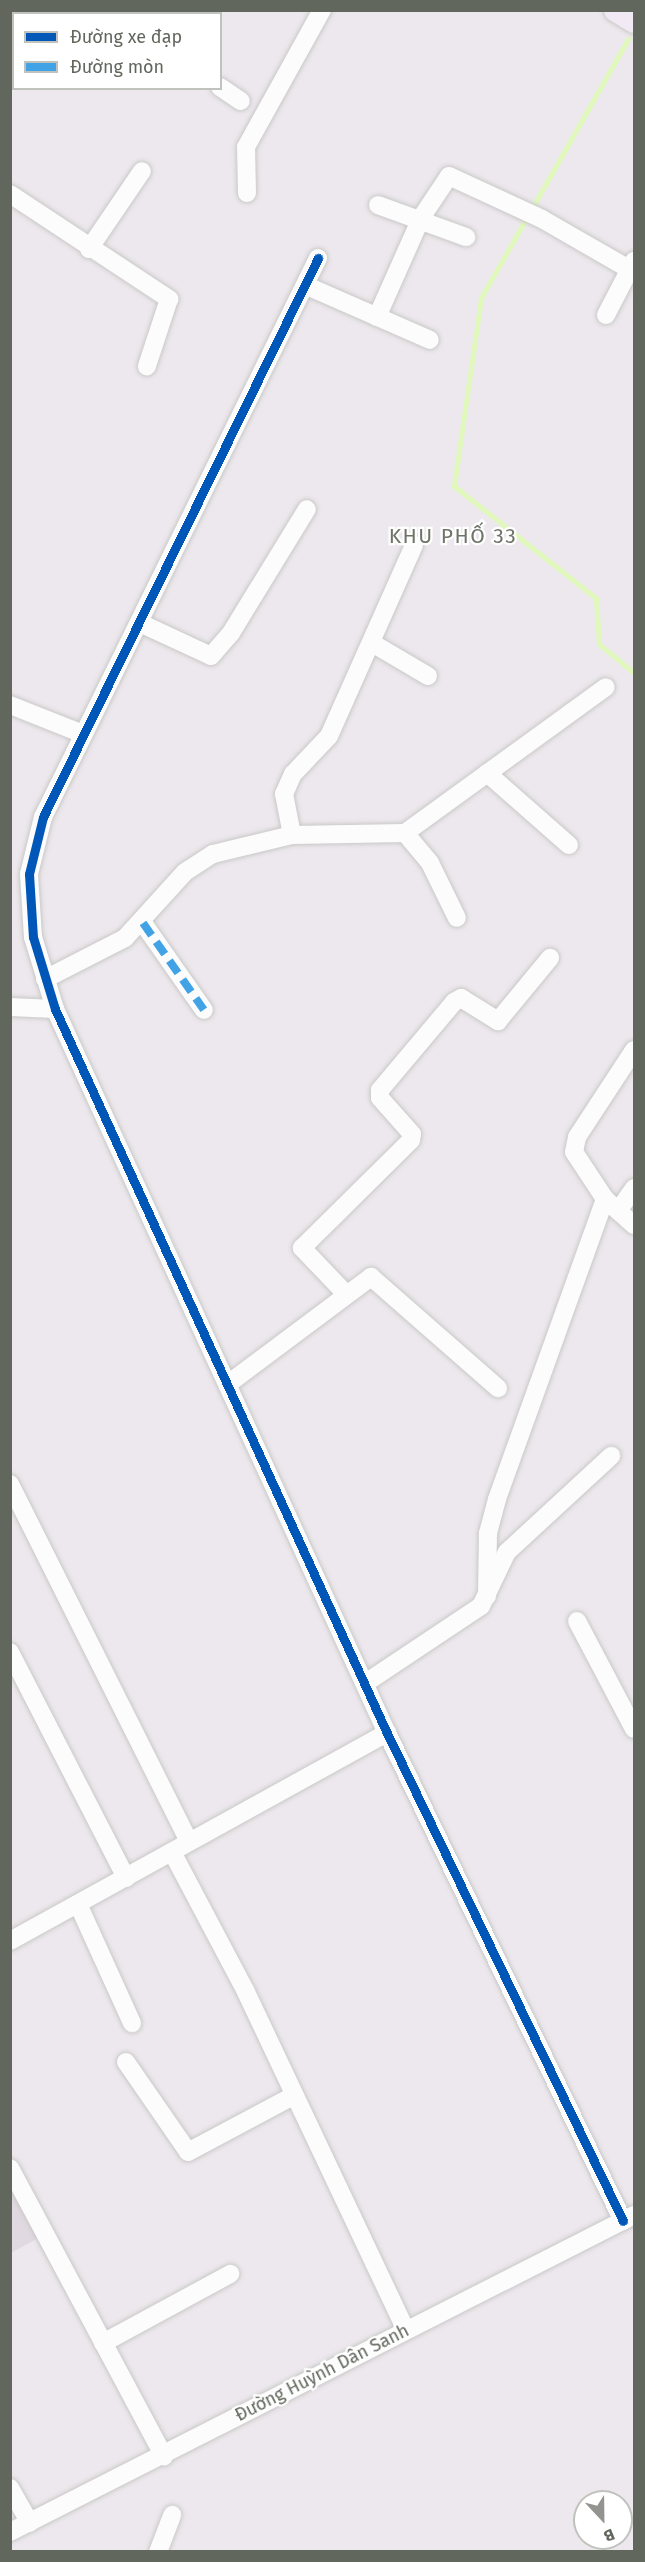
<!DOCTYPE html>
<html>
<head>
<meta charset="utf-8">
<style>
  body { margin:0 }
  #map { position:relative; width:645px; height:2562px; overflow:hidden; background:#ede8ed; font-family:"Fira Sans",sans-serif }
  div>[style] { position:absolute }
  .education>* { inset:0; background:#e1d9e2 }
  .stream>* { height:5px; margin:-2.5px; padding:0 2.5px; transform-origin:2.5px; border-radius:2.5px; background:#e1f8bc }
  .roads { filter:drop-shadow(0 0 2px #c9c9c8) drop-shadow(0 0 2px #c9c9c8) }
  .minor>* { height:18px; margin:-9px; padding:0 9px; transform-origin:9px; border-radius:9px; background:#fcfcfc }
  .major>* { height:24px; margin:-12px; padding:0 12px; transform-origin:12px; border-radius:12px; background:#f1e9f3 }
  .quiet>* { height:8px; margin-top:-4px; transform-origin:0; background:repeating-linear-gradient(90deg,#42a2e6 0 15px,transparent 0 23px) }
  .cycleway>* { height:9px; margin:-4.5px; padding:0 4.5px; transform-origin:4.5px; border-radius:4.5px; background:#0057b8 }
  span { translate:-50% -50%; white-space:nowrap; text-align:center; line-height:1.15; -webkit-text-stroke:4.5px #fff; paint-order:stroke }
  .street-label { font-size:18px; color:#62675d }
  .quarter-label { font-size:21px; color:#6f7469; letter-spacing:1.5px }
  .frame { position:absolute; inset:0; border:12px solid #62675d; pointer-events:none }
  .legend { position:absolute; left:12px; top:12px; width:210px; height:78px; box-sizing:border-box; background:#fff; border:2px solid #c0c2be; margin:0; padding:8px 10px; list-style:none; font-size:18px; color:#62675d }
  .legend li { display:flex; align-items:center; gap:12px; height:30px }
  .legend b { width:30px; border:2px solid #c0c2be }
  .north { position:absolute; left:573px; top:2490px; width:60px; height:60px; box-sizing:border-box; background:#fff; border:2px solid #c0c2be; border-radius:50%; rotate:158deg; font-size:16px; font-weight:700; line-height:24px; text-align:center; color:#62675d }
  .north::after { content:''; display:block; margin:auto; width:21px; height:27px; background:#93948f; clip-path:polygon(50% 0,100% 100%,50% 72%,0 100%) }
</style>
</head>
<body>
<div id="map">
  <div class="education">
    <i style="clip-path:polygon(10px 2182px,40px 2237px,11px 2253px,10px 2253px)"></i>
  </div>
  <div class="stream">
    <i style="left:628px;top:39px;width:298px;rotate:119.6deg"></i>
    <i style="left:481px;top:298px;width:190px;rotate:98.2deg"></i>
    <i style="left:454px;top:486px;width:181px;rotate:38.3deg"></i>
    <i style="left:596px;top:598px;width:46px;rotate:86.3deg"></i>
    <i style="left:599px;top:644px;width:45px;rotate:39.6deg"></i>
  </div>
  <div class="roads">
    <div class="minor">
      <i style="left:102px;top:10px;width:6px;rotate:39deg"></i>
      <i style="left:50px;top:14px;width:4px;rotate:-63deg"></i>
      <i style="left:10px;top:69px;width:6px;rotate:-45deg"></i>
      <i style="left:220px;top:87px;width:25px;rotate:34deg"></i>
      <i style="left:247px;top:193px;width:46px;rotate:-91.2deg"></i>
      <i style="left:246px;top:147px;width:157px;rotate:-61deg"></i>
      <i style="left:10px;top:194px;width:191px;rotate:33.4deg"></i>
      <i style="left:169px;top:299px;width:71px;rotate:108.2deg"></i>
      <i style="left:378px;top:205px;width:94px;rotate:20deg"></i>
      <i style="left:89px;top:249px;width:94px;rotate:-55.8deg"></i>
      <i style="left:318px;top:258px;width:623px;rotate:116.19deg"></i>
      <i style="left:43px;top:817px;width:59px;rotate:103.8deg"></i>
      <i style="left:29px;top:874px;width:63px;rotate:86.4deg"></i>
      <i style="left:33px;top:937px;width:75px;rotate:73deg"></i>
      <i style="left:55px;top:1009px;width:796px;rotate:65.37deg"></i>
      <i style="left:387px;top:1733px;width:542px;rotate:64.19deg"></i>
      <i style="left:307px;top:286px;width:134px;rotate:23.7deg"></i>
      <i style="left:606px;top:315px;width:61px;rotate:-62.6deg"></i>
      <i style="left:377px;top:317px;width:108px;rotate:-66deg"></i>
      <i style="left:421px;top:218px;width:50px;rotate:-56.3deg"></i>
      <i style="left:449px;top:176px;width:102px;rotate:24.8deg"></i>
      <i style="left:542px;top:219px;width:106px;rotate:29.9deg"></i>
      <i style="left:140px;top:623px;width:78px;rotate:24.9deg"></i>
      <i style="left:211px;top:656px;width:30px;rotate:-49deg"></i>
      <i style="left:231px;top:633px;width:145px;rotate:-58.5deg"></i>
      <i style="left:372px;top:643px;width:65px;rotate:30.5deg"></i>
      <i style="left:10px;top:705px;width:79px;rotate:21.7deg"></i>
      <i style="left:487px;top:773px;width:109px;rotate:41.3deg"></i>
      <i style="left:405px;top:833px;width:39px;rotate:50deg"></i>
      <i style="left:430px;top:863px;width:61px;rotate:63.9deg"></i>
      <i style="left:292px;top:835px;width:42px;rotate:-101deg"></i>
      <i style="left:284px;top:794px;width:22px;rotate:-66deg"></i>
      <i style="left:293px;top:774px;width:52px;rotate:-46.5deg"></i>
      <i style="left:329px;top:736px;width:209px;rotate:-66deg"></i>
      <i style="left:143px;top:923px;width:106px;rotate:55deg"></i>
      <i style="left:45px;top:979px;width:90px;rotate:-27.1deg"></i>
      <i style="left:125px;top:938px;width:89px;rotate:-47.7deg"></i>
      <i style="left:185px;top:872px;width:33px;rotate:-33deg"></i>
      <i style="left:213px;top:854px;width:81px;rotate:-13.5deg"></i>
      <i style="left:292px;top:835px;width:113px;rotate:-1deg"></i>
      <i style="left:405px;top:833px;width:248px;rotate:-36deg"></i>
      <i style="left:10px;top:1007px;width:45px;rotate:2.5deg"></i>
      <i style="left:634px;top:1050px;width:104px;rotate:123.2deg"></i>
      <i style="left:577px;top:1137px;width:15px;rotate:101deg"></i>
      <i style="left:574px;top:1152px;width:56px;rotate:56.6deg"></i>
      <i style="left:605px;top:1199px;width:39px;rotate:42deg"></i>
      <i style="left:618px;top:1211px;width:28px;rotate:-55deg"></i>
      <i style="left:346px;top:1294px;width:64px;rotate:-133.7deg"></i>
      <i style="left:302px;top:1248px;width:153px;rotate:-44.7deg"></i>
      <i style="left:411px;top:1140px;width:6px;rotate:-81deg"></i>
      <i style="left:412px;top:1134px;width:48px;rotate:-131.6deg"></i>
      <i style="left:380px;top:1098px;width:8px;rotate:-90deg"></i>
      <i style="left:380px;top:1090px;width:115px;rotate:-49.9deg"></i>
      <i style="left:454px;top:1002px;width:8px;rotate:-30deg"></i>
      <i style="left:461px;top:998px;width:44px;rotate:31.9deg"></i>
      <i style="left:498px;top:1021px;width:82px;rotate:-50.5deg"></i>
      <i style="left:228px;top:1384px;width:179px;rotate:-36.8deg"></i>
      <i style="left:371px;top:1277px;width:169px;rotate:41.2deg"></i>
      <i style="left:10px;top:1484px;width:400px;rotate:63.4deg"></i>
      <i style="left:487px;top:1596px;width:63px;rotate:-89.1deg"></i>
      <i style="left:488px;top:1533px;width:35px;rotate:-75deg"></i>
      <i style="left:497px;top:1499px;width:319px;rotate:-70.2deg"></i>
      <i style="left:577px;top:1621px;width:122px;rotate:62.2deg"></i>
      <i style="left:10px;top:1652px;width:254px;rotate:62.8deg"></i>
      <i style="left:367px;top:1682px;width:137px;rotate:-33.7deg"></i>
      <i style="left:481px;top:1606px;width:60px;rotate:-64.3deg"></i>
      <i style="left:507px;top:1552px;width:142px;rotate:-42.7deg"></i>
      <i style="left:172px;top:1852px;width:158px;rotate:62.1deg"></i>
      <i style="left:246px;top:1992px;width:374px;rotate:64.7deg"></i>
      <i style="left:78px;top:1904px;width:131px;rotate:65.6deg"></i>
      <i style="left:10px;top:1941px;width:431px;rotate:-28.9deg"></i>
      <i style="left:126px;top:2062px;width:109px;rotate:55.4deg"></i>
      <i style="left:188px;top:2152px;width:119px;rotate:-28.1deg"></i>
      <i style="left:10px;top:2168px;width:327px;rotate:61.9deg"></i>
      <i style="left:103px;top:2343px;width:145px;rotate:-28.5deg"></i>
      <i style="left:10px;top:2488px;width:40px;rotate:60.3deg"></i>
      <i style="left:10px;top:2532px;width:700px;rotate:-26.93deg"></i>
      <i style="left:158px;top:2552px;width:40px;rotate:-69deg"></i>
    </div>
    <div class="major">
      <i style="left:616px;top:10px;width:21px;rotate:31deg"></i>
    </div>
  </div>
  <div class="quiet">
    <i style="left:143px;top:923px;width:106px;rotate:55deg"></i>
  </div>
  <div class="cycleway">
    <i style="left:318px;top:258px;width:623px;rotate:116.19deg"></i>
    <i style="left:43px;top:817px;width:59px;rotate:103.8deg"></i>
    <i style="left:29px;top:874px;width:63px;rotate:86.4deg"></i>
    <i style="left:33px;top:937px;width:75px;rotate:73deg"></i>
    <i style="left:55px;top:1009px;width:796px;rotate:65.37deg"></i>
    <i style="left:387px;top:1733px;width:542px;rotate:64.19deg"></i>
  </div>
  <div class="street-label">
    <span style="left:322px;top:2373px;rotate:-27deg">Đường Huỳnh Dân Sanh</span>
  </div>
  <div class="quarter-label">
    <span style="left:453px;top:536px">KHU PHỐ 33</span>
  </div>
  <div class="frame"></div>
  <ul class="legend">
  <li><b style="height:8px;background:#0057b8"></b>Đường xe đạp</li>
  <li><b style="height:8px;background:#42a2e6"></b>Đường mòn</li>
  </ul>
  <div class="north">B</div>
</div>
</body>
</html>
